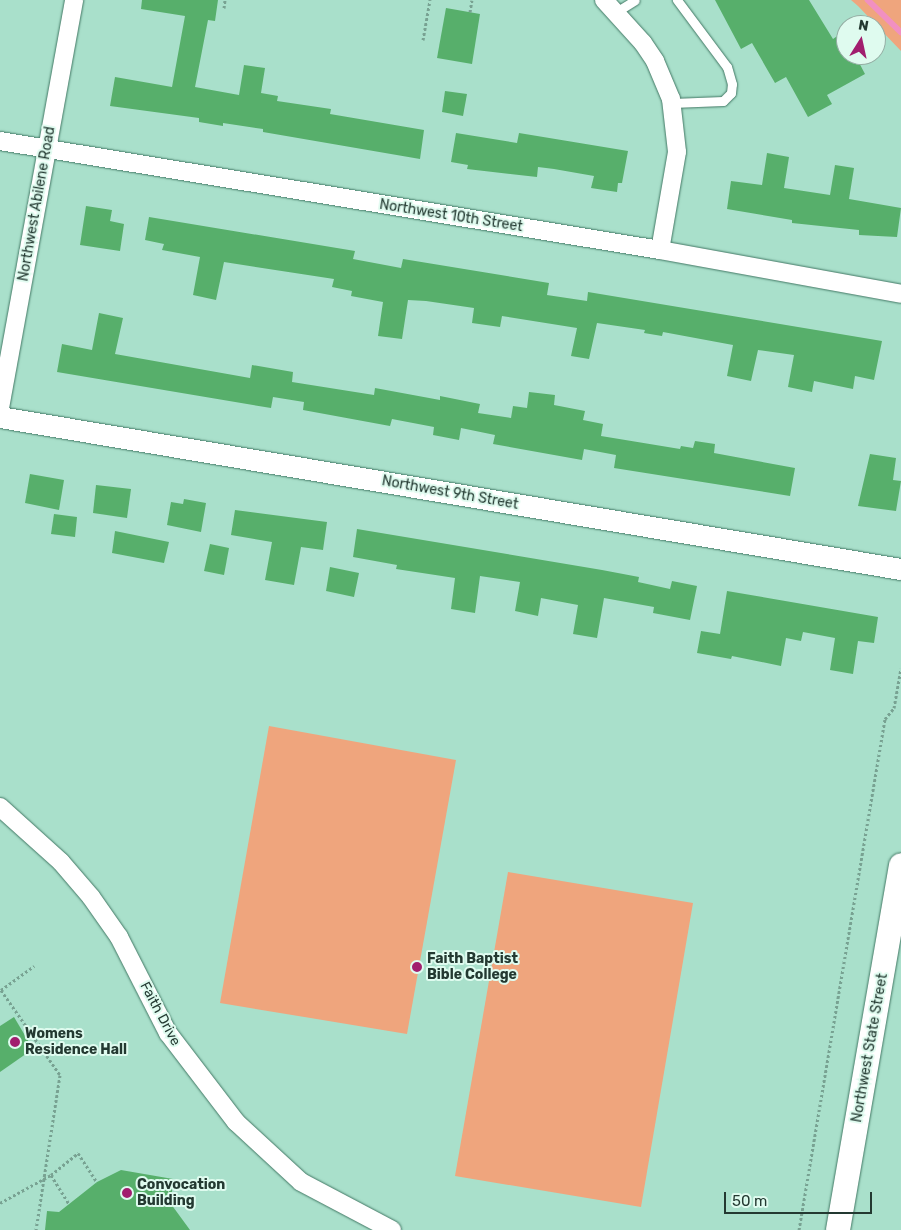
<!DOCTYPE html>
<html>
<head>
<meta charset="utf-8">
<style>
  body { margin:0 }
  #map { position:relative; width:901px; height:1230px; overflow:hidden; background:#a9e0cb; font-family:Rubik,sans-serif }
  div>[style] { position:absolute }
  .green>* { inset:0; background:#efa57d }
  .stream>* { height:5.5px; margin:-2.75px; padding:0 2.75px; transform-origin:2.75px; border-radius:2.75px; background:#f190c1 }
  .building>* { inset:0; background:#57af6b }
  .path>* { height:3px; margin-top:-1.5px; transform-origin:0; background:repeating-linear-gradient(90deg,#78a292 0 2.5px,transparent 0 5px) }
  .roads { filter:drop-shadow(0 0 1px #437865) drop-shadow(0 0 1px #437865) }
  .service>* { height:9px; margin:-4.5px; padding:0 4.5px; transform-origin:4.5px; border-radius:4.5px; background:#fff }
  .minor>* { height:18px; margin:-9px; padding:0 9px; transform-origin:9px; border-radius:9px; background:#fff }
  .tertiary>* { height:21px; margin:-10.5px; padding:0 10.5px; transform-origin:10.5px; border-radius:10.5px; background:#fff }
  .secondary>* { height:24px; margin:-12px; padding:0 12px; transform-origin:12px; border-radius:12px; background:#fff }
  .dots>* { width:14px; height:14px; translate:-50% -50%; box-sizing:border-box; border:2px solid #dffbef; border-radius:50% }
  span { translate:-50% -50%; white-space:nowrap; text-align:center; line-height:1.15; -webkit-text-stroke:4px #dffbef; paint-order:stroke }
  .street-label { font-size:14px; color:#233931 }
  .poi-label { font-size:14px; color:#233931; font-weight:700 }
  .left { translate:0 -50%; text-align:left }
  .north { position:absolute; left:836px; top:15px; width:50px; height:50px; box-sizing:border-box; background:#dffbef; border:1px solid #94ada3; border-radius:50%; rotate:10deg; font-size:14px; font-weight:700; line-height:20px; text-align:center; color:#233931 }
  .north::after { content:''; display:block; margin:auto; width:18px; height:22px; background:#a11e6e; clip-path:polygon(50% 0,100% 100%,50% 72%,0 100%) }
  .scale { position:absolute; left:724px; top:1192px; width:148px; height:22px; box-sizing:border-box; border:2px solid #233931; border-top:0; padding-left:6px; font-size:15px; line-height:18px; white-space:nowrap; color:#233931; -webkit-text-stroke:4px #dffbef; paint-order:stroke }
</style>
</head>
<body>
<div id="map">
  <div class="green">
    <i style="clip-path:polygon(851px 0,901px 0,901px 51px,858px 6px)"></i>
    <i style="clip-path:polygon(269px 726px,456px 760px,407px 1034px,220px 1003px)"></i>
    <i style="clip-path:polygon(508px 872px,693px 903px,641px 1207px,455px 1176px)"></i>
  </div>
  <div class="stream">
    <i style="left:868px;top:0;width:46px;rotate:44.1deg"></i>
  </div>
  <div class="building">
    <i style="clip-path:polygon(142px 0,218px 0,215px 21px,208px 20px,195px 87px,239px 95px,244px 65px,265px 68px,261px 93px,278px 96px,277px 101px,331px 109px,330px 114px,424px 130px,420px 159px,263px 132px,263px 129px,223px 123px,223px 126px,199px 122px,199px 118px,110px 106px,115px 77px,172px 87px,185px 16px,141px 9px)"></i>
    <i style="clip-path:polygon(715px 0,809px 0,833px 39px,846px 30px,846px 55px,855px 55px,865px 74px,827px 95px,832px 104px,808px 117px,786px 77px,775px 83px,752px 43px,741px 49px)"></i>
    <i style="clip-path:polygon(446px 8px,480px 14px,472px 64px,437px 58px)"></i>
    <i style="clip-path:polygon(445px 91px,467px 94px,463px 116px,442px 112px)"></i>
    <i style="clip-path:polygon(456px 133px,517px 143px,519px 133px,628px 151px,622px 183px,618px 183px,617px 192px,591px 188px,594px 176px,554px 169px,538px 167px,537px 177px,467px 169px,468px 165px,451px 162px)"></i>
    <i style="clip-path:polygon(767px 153px,789px 157px,784px 188px,830px 195px,835px 165px,854px 168px,849px 199px,901px 208px,897px 237px,859px 235px,859px 230px,792px 223px,792px 220px,727px 209px,731px 181px,762px 185px)"></i>
    <i style="clip-path:polygon(86px 206px,112px 210px,110px 221px,124px 224px,120px 251px,80px 245px)"></i>
    <i style="clip-path:polygon(149px 217px,355px 251px,353px 259px,401px 268px,403px 259px,549px 283px,547px 295px,587px 301px,588px 292px,882px 341px,874px 380px,855px 376px,853px 389px,814px 381px,812px 392px,788px 387px,794px 355px,758px 350px,751px 381px,727px 376px,733px 345px,663px 332px,662px 336px,644px 333px,645px 330px,597px 323px,589px 359px,571px 356px,577px 328px,502px 316px,500px 327px,472px 323px,474px 308px,426px 301px,408px 300px,402px 339px,378px 336px,383px 302px,351px 296px,352px 291px,332px 287px,334px 279px,224px 262px,216px 300px,193px 295px,200px 257px,162px 250px,164px 244px,145px 240px)"></i>
    <i style="clip-path:polygon(99px 313px,123px 318px,115px 354px,250px 378px,252px 365px,293px 372px,292px 382px,374px 395px,375px 388px,440px 400px,440px 396px,480px 404px,478px 413px,511px 418px,513px 406px,527px 408px,529px 392px,555px 395px,554px 405px,585px 411px,583px 420px,603px 424px,601px 436px,680px 449px,681px 446px,693px 448px,695px 441px,715px 444px,714px 453px,795px 468px,790px 496px,614px 468px,616px 455px,584px 449px,582px 460px,493px 444px,495px 435px,461px 428px,459px 440px,433px 435px,434px 427px,392px 419px,390px 426px,303px 410px,304px 402px,273px 397px,271px 408px,57px 372px,62px 344px,92px 350px)"></i>
    <i style="clip-path:polygon(870px 454px,896px 458px,893px 480px,901px 481px,896px 511px,858px 506px)"></i>
    <i style="clip-path:polygon(30px 474px,64px 480px,59px 510px,25px 503px)"></i>
    <i style="clip-path:polygon(96px 485px,131px 489px,127px 518px,93px 513px)"></i>
    <i style="clip-path:polygon(184px 499px,206px 503px,201px 532px,167px 525px,171px 502px,183px 504px)"></i>
    <i style="clip-path:polygon(235px 510px,327px 522px,323px 550px,301px 547px,294px 585px,265px 580px,272px 542px,231px 535px)"></i>
    <i style="clip-path:polygon(54px 514px,77px 517px,75px 537px,51px 534px)"></i>
    <i style="clip-path:polygon(357px 529px,602px 570px,639px 577px,638px 582px,670px 589px,672px 581px,697px 586px,690px 620px,653px 613px,654px 607px,604px 598px,597px 638px,573px 634px,578px 605px,541px 598px,538px 616px,515px 611px,520px 582px,480px 576px,475px 613px,451px 609px,455px 578px,396px 569px,397px 565px,353px 557px)"></i>
    <i style="clip-path:polygon(115px 531px,169px 542px,164px 563px,112px 553px)"></i>
    <i style="clip-path:polygon(210px 544px,229px 548px,224px 575px,204px 571px)"></i>
    <i style="clip-path:polygon(330px 567px,359px 573px,354px 597px,326px 591px)"></i>
    <i style="clip-path:polygon(727px 591px,878px 617px,874px 643px,858px 641px,853px 674px,830px 670px,835px 638px,803px 632px,801px 641px,786px 638px,781px 666px,732px 656px,731px 659px,697px 653px,701px 631px,720px 634px)"></i>
    <i style="clip-path:polygon(14px 1017px,33px 1049px,0 1072px,0 1026px)"></i>
    <i style="clip-path:polygon(121px 1170px,173px 1179px,171px 1204px,190px 1230px,45px 1230px,47px 1211px,59px 1212px,97px 1182px)"></i>
  </div>
  <div class="path">
    <i style="left:224px;top:8px;width:8px;rotate:-83deg"></i>
    <i style="left:470px;top:12px;width:12px;rotate:-81deg"></i>
    <i style="left:423px;top:40px;width:41px;rotate:-80.1deg"></i>
    <i style="left:1px;top:990px;width:103px;rotate:55.2deg"></i>
    <i style="left:60px;top:1075px;width:157px;rotate:98.8deg"></i>
    <i style="left:1px;top:990px;width:41px;rotate:-36deg"></i>
    <i style="left:51px;top:1175px;width:34px;rotate:58deg"></i>
    <i style="left:0;top:1203px;width:58px;rotate:-28.8deg"></i>
    <i style="left:51px;top:1175px;width:35px;rotate:-39deg"></i>
    <i style="left:78px;top:1153px;width:35px;rotate:57deg"></i>
    <i style="left:799px;top:1230px;width:518px;rotate:-80.45deg"></i>
    <i style="left:885px;top:719px;width:14px;rotate:-51deg"></i>
    <i style="left:894px;top:708px;width:40px;rotate:-80deg"></i>
  </div>
  <div class="roads">
    <div class="service">
      <i style="left:616px;top:12px;width:22px;rotate:-32deg"></i>
      <i style="left:672px;top:103px;width:51px;rotate:-2.2deg"></i>
      <i style="left:723px;top:101px;width:11px;rotate:-45deg"></i>
      <i style="left:731px;top:93px;width:9px;rotate:-84deg"></i>
      <i style="left:732px;top:84px;width:18px;rotate:-106deg"></i>
      <i style="left:727px;top:67px;width:84px;rotate:-126.7deg"></i>
    </div>
    <div class="minor">
      <i style="left:604px;top:0;width:58px;rotate:47.8deg"></i>
      <i style="left:643px;top:43px;width:22px;rotate:56deg"></i>
      <i style="left:655px;top:61px;width:41px;rotate:67.2deg"></i>
      <i style="left:671px;top:99px;width:53px;rotate:83.5deg"></i>
      <i style="left:677px;top:152px;width:99px;rotate:99.8deg"></i>
      <i style="left:0;top:141px;width:669px;rotate:9.38deg"></i>
      <i style="left:660px;top:250px;width:245px;rotate:10.3deg"></i>
      <i style="left:0;top:408px;width:415px;rotate:-79.7deg"></i>
      <i style="left:0;top:807px;width:82px;rotate:42deg"></i>
      <i style="left:61px;top:862px;width:46px;rotate:49.4deg"></i>
      <i style="left:91px;top:897px;width:49px;rotate:55deg"></i>
      <i style="left:119px;top:937px;width:108px;rotate:63deg"></i>
      <i style="left:168px;top:1033px;width:112px;rotate:52.6deg"></i>
      <i style="left:236px;top:1122px;width:88px;rotate:42.7deg"></i>
      <i style="left:301px;top:1182px;width:103px;rotate:27.8deg"></i>
    </div>
    <div class="tertiary">
      <i style="left:0;top:417px;width:914px;rotate:9.58deg"></i>
    </div>
    <div class="secondary">
      <i style="left:838px;top:1230px;width:370px;rotate:-80.2deg"></i>
    </div>
  </div>
  <div class="dots">
    <i style="left:417px;top:967px;background:#a11e6e"></i>
    <i style="left:15px;top:1042px;background:#a11e6e"></i>
    <i style="left:127px;top:1193px;background:#a11e6e"></i>
  </div>
  <div class="street-label">
    <span style="left:37px;top:204px;rotate:-80deg">Northwest Abilene Road</span>
    <span style="left:451px;top:216px;rotate:9deg">Northwest 10th Street</span>
    <span style="left:450px;top:493px;rotate:10deg">Northwest 9th Street</span>
    <span style="left:160px;top:1014px;rotate:62deg">Faith Drive</span>
    <span style="left:870px;top:1048px;rotate:-80deg">Northwest State Street</span>
  </div>
  <div class="poi-label">
    <span class="left" style="left:427px;top:967px">Faith Baptist<br>Bible College</span>
    <span class="left" style="left:25px;top:1042px">Womens<br>Residence Hall</span>
    <span class="left" style="left:137px;top:1193px">Convocation<br>Building</span>
  </div>
  <div class="north">N</div>
  <div class="scale">50 m</div>
</div>
</body>
</html>
